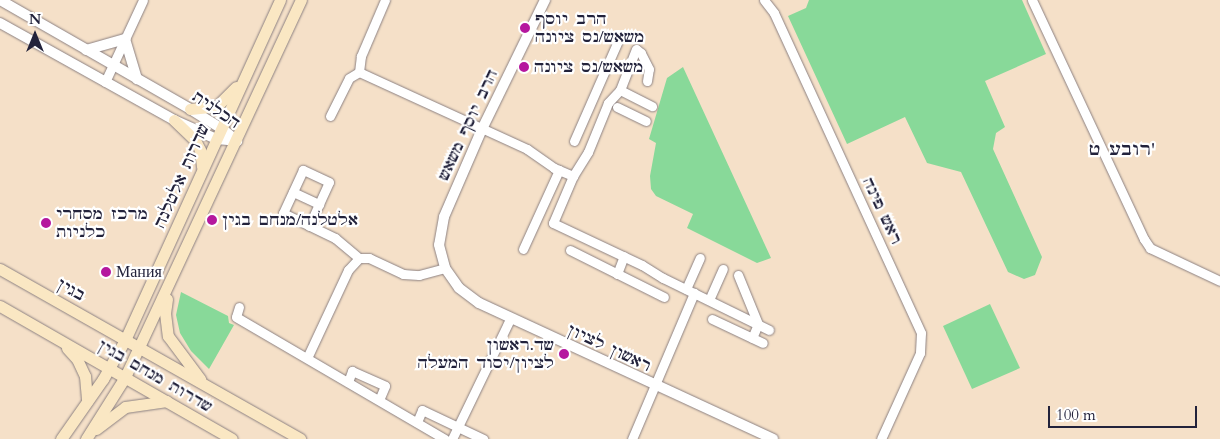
<!DOCTYPE html>
<html>
<head>
<meta charset="utf-8">
<style>
  body { margin:0 }
  #map { position:relative; width:1220px; height:439px; overflow:hidden; background:#f5e0c8; font-family:Cardo,"Frank Ruhl Libre",serif }
  div>[style] { position:absolute }
  .green>* { inset:0; background:#88d999 }
  .roads { filter:drop-shadow(0 0 1px #8c8182) drop-shadow(0 0 1px #8c8182) }
  .minor>* { height:9px; margin:-4.5px; padding:0 4.5px; transform-origin:4.5px; border-radius:4.5px; background:#fff }
  .tertiary>* { height:10px; margin:-5px; padding:0 5px; transform-origin:5px; border-radius:5px; background:#fff }
  .secondary>* { height:11px; margin:-5.5px; padding:0 5.5px; transform-origin:5.5px; border-radius:5.5px; background:#fae7c3 }
  .dots>* { width:14px; height:14px; translate:-50% -50%; box-sizing:border-box; border:2px solid #fff; border-radius:50% }
  span { translate:-50% -50%; white-space:nowrap; text-align:center; line-height:1.15; -webkit-text-stroke:4.5px #fff; paint-order:stroke }
  .poi-label { font-size:16px; color:#22223b }
  .left { translate:0 -50%; text-align:left }
  .right { translate:-100% -50%; text-align:right }
  .street-label { font-size:16px; color:#22223b }
  .neighbourhood-label { font-size:18px; color:#22223b }
  .north { position:absolute; left:10px; top:10px; width:50px; height:50px; -webkit-text-stroke:4px #fff; paint-order:stroke; rotate:0deg; font-size:14px; font-weight:700; line-height:20px; text-align:center; color:#22223b }
  .north::after { content:''; display:block; margin:auto; width:18px; height:22px; background:#22223b; clip-path:polygon(50% 0,100% 100%,50% 72%,0 100%) }
  .scale { position:absolute; left:1048px; top:406px; width:149px; height:22px; box-sizing:border-box; border:2px solid #22223b; border-top:0; padding-left:6px; font-size:15px; line-height:18px; white-space:nowrap; color:#22223b; -webkit-text-stroke:4px #fff; paint-order:stroke }
</style>
</head>
<body>
<div id="map">
  <div class="green">
    <i style="clip-path:polygon(809px 0,1022px 0,1046px 54px,985px 81px,1005px 127px,996px 133px,993px 149px,1042px 257px,1035px 275px,1024px 279px,1008px 272px,961px 172px,927px 163px,905px 117px,847px 144px,788px 16px,806px 8px)"></i>
    <i style="clip-path:polygon(683px 67px,771px 258px,757px 263px,687px 228px,693px 214px,656px 196px,651px 189px,650px 176px,656px 143px,649px 139px,667px 78px)"></i>
    <i style="clip-path:polygon(181px 292px,228px 316px,229px 323px,234px 325px,209px 369px,191px 351px,180px 333px,176px 315px)"></i>
    <i style="clip-path:polygon(990px 304px,1020px 368px,972px 389px,943px 326px)"></i>
  </div>
  <div class="roads">
    <div class="minor">
      <i style="left:764px;top:0;width:16px;rotate:52deg"></i>
      <i style="left:774px;top:13px;width:352px;rotate:65.3deg"></i>
      <i style="left:921px;top:333px;width:20px;rotate:93deg"></i>
      <i style="left:920px;top:353px;width:94px;rotate:114.4deg"></i>
      <i style="left:1032px;top:0;width:264px;rotate:64.9deg"></i>
      <i style="left:1144px;top:239px;width:11px;rotate:56deg"></i>
      <i style="left:1150px;top:248px;width:77px;rotate:25.2deg"></i>
      <i style="left:359px;top:72px;width:185px;rotate:24.6deg"></i>
      <i style="left:527px;top:149px;width:33px;rotate:35deg"></i>
      <i style="left:554px;top:168px;width:21px;rotate:23deg"></i>
      <i style="left:647px;top:81px;width:12px;rotate:-81deg"></i>
      <i style="left:649px;top:69px;width:18px;rotate:-117deg"></i>
      <i style="left:641px;top:53px;width:6px;rotate:-141deg"></i>
      <i style="left:636px;top:49px;width:44px;rotate:111.3deg"></i>
      <i style="left:620px;top:90px;width:18px;rotate:133deg"></i>
      <i style="left:608px;top:103px;width:53px;rotate:112.2deg"></i>
      <i style="left:588px;top:152px;width:28px;rotate:122deg"></i>
      <i style="left:573px;top:176px;width:51px;rotate:113.1deg"></i>
      <i style="left:553px;top:223px;width:98px;rotate:25.3deg"></i>
      <i style="left:642px;top:265px;width:25px;rotate:32deg"></i>
      <i style="left:663px;top:278px;width:118px;rotate:26.1deg"></i>
      <i style="left:105px;top:82px;width:90px;rotate:-65.1deg"></i>
      <i style="left:620px;top:90px;width:36px;rotate:27deg"></i>
      <i style="left:617px;top:107px;width:32px;rotate:26deg"></i>
      <i style="left:330px;top:116px;width:42px;rotate:-63.4deg"></i>
      <i style="left:349px;top:78px;width:12px;rotate:-31deg"></i>
      <i style="left:359px;top:72px;width:16px;rotate:-83deg"></i>
      <i style="left:361px;top:56px;width:61px;rotate:-66.8deg"></i>
      <i style="left:574px;top:141px;width:109px;rotate:-66.3deg"></i>
      <i style="left:293px;top:192px;width:29px;rotate:25deg"></i>
      <i style="left:309px;top:226px;width:48px;rotate:-65.6deg"></i>
      <i style="left:329px;top:182px;width:29px;rotate:-155deg"></i>
      <i style="left:303px;top:170px;width:47px;rotate:114.9deg"></i>
      <i style="left:283px;top:213px;width:58px;rotate:25.7deg"></i>
      <i style="left:335px;top:238px;width:31px;rotate:40deg"></i>
      <i style="left:359px;top:258px;width:10px"></i>
      <i style="left:369px;top:258px;width:38px;rotate:25deg"></i>
      <i style="left:403px;top:274px;width:16px;rotate:4deg"></i>
      <i style="left:419px;top:275px;width:27px;rotate:-15deg"></i>
      <i style="left:523px;top:249px;width:87px;rotate:-65.5deg"></i>
      <i style="left:570px;top:250px;width:105px;rotate:26.6deg"></i>
      <i style="left:617px;top:274px;width:19px;rotate:-69deg"></i>
      <i style="left:738px;top:275px;width:53px;rotate:67.8deg"></i>
      <i style="left:758px;top:324px;width:15px;rotate:113deg"></i>
      <i style="left:686px;top:289px;width:34px;rotate:-66deg"></i>
      <i style="left:709px;top:300px;width:34px;rotate:-66deg"></i>
      <i style="left:239px;top:307px;width:10px;rotate:107deg"></i>
      <i style="left:236px;top:317px;width:242px;rotate:30.3deg"></i>
      <i style="left:712px;top:319px;width:56px;rotate:25.2deg"></i>
      <i style="left:307px;top:358px;width:97px;rotate:-65deg"></i>
      <i style="left:348px;top:270px;width:16px;rotate:-47deg"></i>
      <i style="left:348px;top:382px;width:12px;rotate:-70deg"></i>
      <i style="left:352px;top:371px;width:36px;rotate:24deg"></i>
      <i style="left:385px;top:386px;width:15px;rotate:113deg"></i>
      <i style="left:417px;top:422px;width:13px;rotate:-67deg"></i>
      <i style="left:422px;top:410px;width:68px;rotate:25.4deg"></i>
      <i style="left:452px;top:439px;width:133px;rotate:-64.2deg"></i>
      <i style="left:632px;top:439px;width:159px;rotate:-67deg"></i>
    </div>
    <div class="tertiary">
      <i style="left:0;top:0;width:219px;rotate:29.8deg"></i>
      <i style="left:190px;top:109px;width:36px;rotate:32deg"></i>
      <i style="left:221px;top:128px;width:21px;rotate:39deg"></i>
      <i style="left:545px;top:0;width:144px;rotate:116deg"></i>
      <i style="left:482px;top:129px;width:96px;rotate:113.4deg"></i>
      <i style="left:444px;top:217px;width:28px;rotate:100deg"></i>
      <i style="left:439px;top:245px;width:24px;rotate:75deg"></i>
      <i style="left:445px;top:268px;width:24px;rotate:55deg"></i>
      <i style="left:459px;top:288px;width:25px;rotate:37deg"></i>
      <i style="left:479px;top:303px;width:324px;rotate:24.8deg"></i>
      <i style="left:0;top:23px;width:199px;rotate:29.1deg"></i>
      <i style="left:174px;top:120px;width:46px;rotate:24.3deg"></i>
      <i style="left:216px;top:139px;width:21px;rotate:5deg"></i>
      <i style="left:86px;top:50px;width:41px;rotate:-15.8deg"></i>
      <i style="left:125px;top:39px;width:42px;rotate:73.3deg"></i>
    </div>
    <div class="secondary">
      <i style="left:190px;top:109px;width:27px;rotate:-6deg"></i>
      <i style="left:217px;top:106px;width:27px;rotate:-45deg"></i>
      <i style="left:174px;top:120px;width:29px;rotate:44deg"></i>
      <i style="left:195px;top:140px;width:11px;rotate:63deg"></i>
      <i style="left:200px;top:150px;width:17px;rotate:83deg"></i>
      <i style="left:0;top:269px;width:345px;rotate:29.5deg"></i>
      <i style="left:167px;top:299px;width:14px;rotate:98deg"></i>
      <i style="left:165px;top:313px;width:23px;rotate:83deg"></i>
      <i style="left:168px;top:336px;width:54px;rotate:53.3deg"></i>
      <i style="left:0;top:306px;width:267px;rotate:29.8deg"></i>
      <i style="left:67px;top:348px;width:15px;rotate:48deg"></i>
      <i style="left:77px;top:359px;width:19px;rotate:65deg"></i>
      <i style="left:85px;top:376px;width:25px;rotate:85deg"></i>
      <i style="left:96px;top:429px;width:36px;rotate:-37deg"></i>
      <i style="left:125px;top:407px;width:42px;rotate:-8.1deg"></i>
      <i style="left:61px;top:439px;width:73px;rotate:-55deg"></i>
      <i style="left:103px;top:379px;width:45px;rotate:-60.6deg"></i>
      <i style="left:125px;top:340px;width:374px;rotate:-65.5deg"></i>
      <i style="left:86px;top:439px;width:73px;rotate:-57.8deg"></i>
      <i style="left:125px;top:377px;width:33px;rotate:-65deg"></i>
      <i style="left:139px;top:347px;width:383px;rotate:-65deg"></i>
    </div>
  </div>
  <div class="dots">
    <i style="left:525px;top:28px;background:#b5179e"></i>
    <i style="left:524px;top:67px;background:#b5179e"></i>
    <i style="left:212px;top:220px;background:#b5179e"></i>
    <i style="left:46px;top:223px;background:#b5179e"></i>
    <i style="left:106px;top:272px;background:#b5179e"></i>
    <i style="left:564px;top:354px;background:#b5179e"></i>
  </div>
  <div class="poi-label">
    <span class="left" style="left:535px;top:28px">הרב יוסף<br>משאש/נס ציונה</span>
    <span class="left" style="left:534px;top:67px">משאש/נס ציונה</span>
    <span class="left" style="left:56px;top:223px">מרכז מסחרי<br>כלניות</span>
    <span class="left" style="left:222px;top:220px">אלטלנה/מנחם בגין</span>
    <span class="left" style="left:116px;top:272px">Мания</span>
    <span class="right" style="left:554px;top:354px">שד.ראשון<br>לציון/יסוד המעלה</span>
  </div>
  <div class="street-label">
    <span style="left:216px;top:110px;rotate:34deg">הכלנית</span>
    <span style="left:468px;top:125px;rotate:-65deg">הרב יוסף משאש</span>
    <span style="left:182px;top:176px;rotate:-66deg">שדרות אלטלנה</span>
    <span style="left:882px;top:211px;rotate:65deg">ראש פינה</span>
    <span style="left:71px;top:290px;rotate:29deg">בגין</span>
    <span style="left:609px;top:348px;rotate:25deg">ראשון לציון</span>
    <span style="left:155px;top:376px;rotate:30deg">שדרות מנחם בגין</span>
  </div>
  <div class="neighbourhood-label">
    <span style="left:1122px;top:150px">רובע ט'</span>
  </div>
  <div class="north">N</div>
  <div class="scale">100 m</div>
</div>
</body>
</html>
